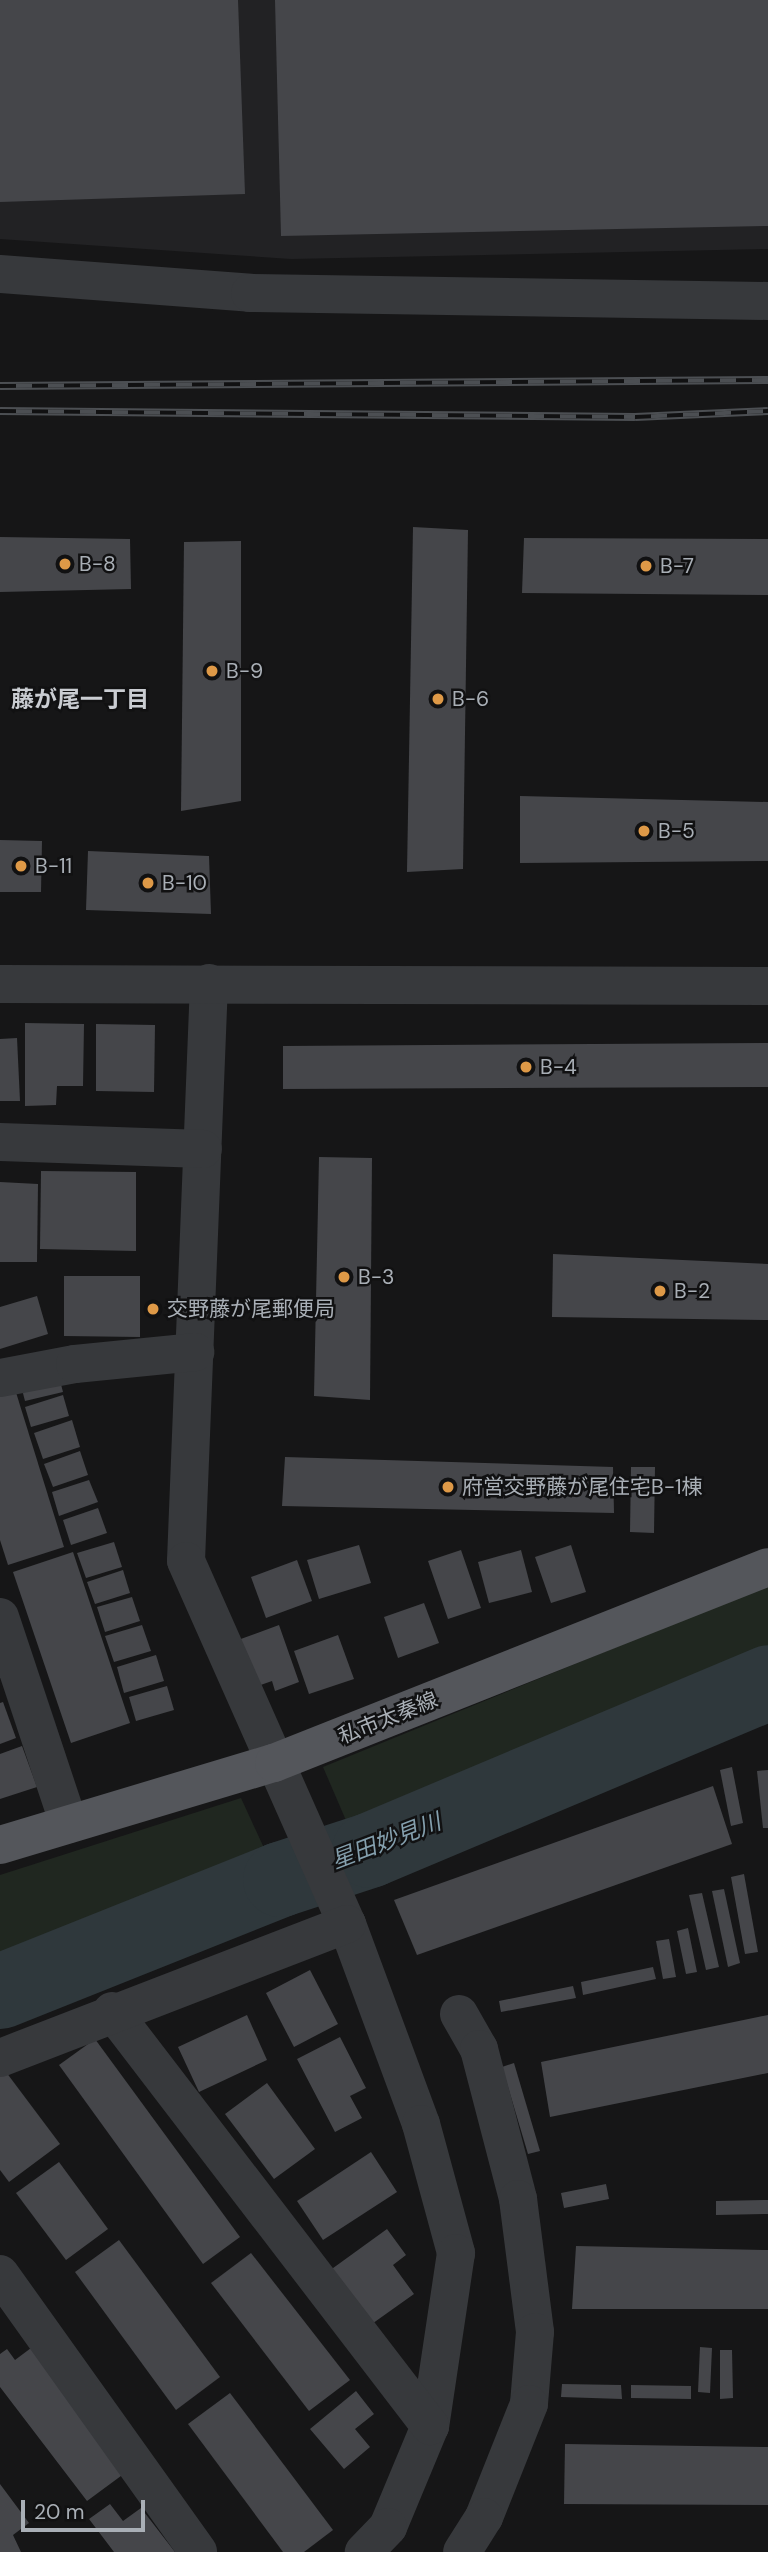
<!DOCTYPE html>
<html>
<head>
<meta charset="utf-8">
<style>
  body { margin:0 }
  #map { position:relative; width:768px; height:2552px; overflow:hidden; background:#161617; font-family:"DM Sans","Noto Sans JP",sans-serif }
  div>[style] { position:absolute }
  .built>* { inset:0; background:#222224 }
  .green>* { inset:0; background:#202720 }
  .river>* { height:75px; margin:-37.5px; padding:0 37.5px; transform-origin:37.5px; border-radius:37.5px; background:#2f383c }
  .building>* { inset:0; background:#45464a }
  .minor>* { height:38px; margin:-19px; padding:0 19px; transform-origin:19px; border-radius:19px; background:#37393c }
  .major>* { height:38px; margin:-19px; padding:0 19px; transform-origin:19px; border-radius:19px; background:#54565b }
  .rail>* { height:8px; margin-top:-4px; transform-origin:0; background:repeating-linear-gradient(90deg,#111112 0 16px,#4c4f53 0 32px); box-sizing:border-box; border-block:2px solid #4c4f53 }
  .dots>* { width:19px; height:19px; translate:-50% -50%; box-sizing:border-box; border:4px solid #111112; border-radius:50% }
  span { translate:-50% -50%; white-space:nowrap; text-align:center; line-height:1.15; -webkit-text-stroke:5px #111112; paint-order:stroke }
  .poi-label { font-size:21px; color:#a9afb6 }
  .left { translate:0 -50%; text-align:left }
  .street-label { font-size:21px; color:#a9afb6 }
  .neighbourhood-label { font-size:23px; color:#cacdd2; font-weight:700 }
  .water-label { font-size:23px; color:#849fad; font-style:italic }
  .scale { position:absolute; left:21px; top:2500px; width:124px; height:32px; box-sizing:border-box; border:4px solid #a9afb6; border-top:0; padding-left:9px; font-size:21px; line-height:24px; white-space:nowrap; color:#a9afb6; -webkit-text-stroke:5px #111112; paint-order:stroke }
</style>
</head>
<body>
<div id="map">
  <div class="built">
    <i style="clip-path:polygon(0 0,768px 0,768px 249px,291px 259px,0 239px)"></i>
  </div>
  <div class="green">
    <i style="clip-path:polygon(768px 1585px,768px 1668px,351px 1832px,323px 1767px)"></i>
    <i style="clip-path:polygon(241px 1798px,275px 1872px,0 1978px,0 1875px)"></i>
  </div>
  <div class="river">
    <i style="left:0;top:1991px;width:302px;rotate:-21.8deg"></i>
    <i style="left:280px;top:1879px;width:94px;rotate:-18deg"></i>
    <i style="left:369px;top:1850px;width:433px;rotate:-22.8deg"></i>
  </div>
  <div class="building">
    <i style="clip-path:polygon(0 0,238px 0,245px 194px,0 202px)"></i>
    <i style="clip-path:polygon(275px 0,768px 0,768px 226px,281px 236px)"></i>
    <i style="clip-path:polygon(413px 527px,468px 530px,463px 869px,407px 872px)"></i>
    <i style="clip-path:polygon(0 537px,130px 539px,131px 589px,0 592px)"></i>
    <i style="clip-path:polygon(524px 538px,768px 539px,768px 595px,522px 593px)"></i>
    <i style="clip-path:polygon(241px 541px,241px 801px,181px 811px,184px 542px)"></i>
    <i style="clip-path:polygon(520px 796px,768px 802px,768px 861px,520px 863px)"></i>
    <i style="clip-path:polygon(0 840px,42px 841px,41px 892px,0 892px)"></i>
    <i style="clip-path:polygon(88px 851px,209px 856px,211px 914px,86px 910px)"></i>
    <i style="clip-path:polygon(25px 1023px,84px 1024px,83px 1086px,57px 1086px,56px 1105px,25px 1106px)"></i>
    <i style="clip-path:polygon(96px 1024px,155px 1025px,154px 1092px,96px 1091px)"></i>
    <i style="clip-path:polygon(17px 1038px,20px 1101px,0 1101px,0 1039px)"></i>
    <i style="clip-path:polygon(768px 1043px,768px 1087px,283px 1089px,283px 1046px)"></i>
    <i style="clip-path:polygon(319px 1157px,372px 1158px,370px 1400px,314px 1396px)"></i>
    <i style="clip-path:polygon(41px 1171px,136px 1172px,136px 1251px,40px 1249px)"></i>
    <i style="clip-path:polygon(0 1182px,38px 1184px,37px 1262px,0 1262px)"></i>
    <i style="clip-path:polygon(553px 1254px,768px 1264px,768px 1320px,552px 1317px)"></i>
    <i style="clip-path:polygon(64px 1276px,140px 1276px,140px 1337px,64px 1336px)"></i>
    <i style="clip-path:polygon(37px 1296px,48px 1334px,0 1349px,0 1307px)"></i>
    <i style="clip-path:polygon(58px 1373px,63px 1392px,25px 1401px,20px 1382px)"></i>
    <i style="clip-path:polygon(14px 1386px,64px 1547px,8px 1565px,0 1540px,0 1390px)"></i>
    <i style="clip-path:polygon(63px 1395px,69px 1416px,31px 1427px,25px 1407px)"></i>
    <i style="clip-path:polygon(72px 1420px,80px 1447px,43px 1459px,34px 1433px)"></i>
    <i style="clip-path:polygon(80px 1451px,88px 1475px,53px 1487px,44px 1464px)"></i>
    <i style="clip-path:polygon(285px 1457px,613px 1467px,614px 1513px,282px 1506px)"></i>
    <i style="clip-path:polygon(631px 1467px,655px 1467px,654px 1533px,630px 1532px)"></i>
    <i style="clip-path:polygon(89px 1480px,98px 1502px,59px 1516px,52px 1492px)"></i>
    <i style="clip-path:polygon(98px 1508px,107px 1533px,71px 1545px,63px 1520px)"></i>
    <i style="clip-path:polygon(114px 1542px,122px 1567px,86px 1578px,77px 1553px)"></i>
    <i style="clip-path:polygon(359px 1545px,371px 1583px,319px 1599px,307px 1560px)"></i>
    <i style="clip-path:polygon(571px 1545px,586px 1592px,551px 1603px,535px 1557px)"></i>
    <i style="clip-path:polygon(461px 1550px,481px 1608px,448px 1619px,428px 1561px)"></i>
    <i style="clip-path:polygon(521px 1550px,532px 1592px,489px 1603px,478px 1562px)"></i>
    <i style="clip-path:polygon(73px 1552px,130px 1723px,71px 1743px,13px 1572px)"></i>
    <i style="clip-path:polygon(297px 1560px,312px 1601px,266px 1618px,251px 1577px)"></i>
    <i style="clip-path:polygon(123px 1570px,130px 1593px,95px 1604px,87px 1582px)"></i>
    <i style="clip-path:polygon(132px 1597px,140px 1621px,105px 1632px,97px 1607px)"></i>
    <i style="clip-path:polygon(424px 1603px,439px 1643px,398px 1658px,384px 1617px)"></i>
    <i style="clip-path:polygon(142px 1625px,151px 1651px,114px 1662px,105px 1636px)"></i>
    <i style="clip-path:polygon(279px 1625px,299px 1682px,275px 1691px,272px 1681px,255px 1687px,238px 1640px)"></i>
    <i style="clip-path:polygon(338px 1635px,354px 1679px,309px 1694px,294px 1651px)"></i>
    <i style="clip-path:polygon(156px 1655px,164px 1681px,124px 1693px,117px 1667px)"></i>
    <i style="clip-path:polygon(167px 1686px,174px 1710px,136px 1721px,129px 1697px)"></i>
    <i style="clip-path:polygon(3px 1702px,16px 1738px,0 1744px,0 1703px)"></i>
    <i style="clip-path:polygon(22px 1746px,37px 1787px,0 1799px,0 1754px)"></i>
    <i style="clip-path:polygon(732px 1767px,743px 1823px,731px 1826px,720px 1770px)"></i>
    <i style="clip-path:polygon(768px 1770px,768px 1828px,763px 1828px,757px 1771px)"></i>
    <i style="clip-path:polygon(713px 1786px,732px 1844px,417px 1955px,394px 1900px)"></i>
    <i style="clip-path:polygon(744px 1874px,758px 1952px,745px 1954px,731px 1877px)"></i>
    <i style="clip-path:polygon(724px 1889px,740px 1963px,728px 1967px,712px 1891px)"></i>
    <i style="clip-path:polygon(702px 1893px,719px 1967px,706px 1970px,689px 1895px)"></i>
    <i style="clip-path:polygon(688px 1928px,697px 1972px,686px 1974px,677px 1931px)"></i>
    <i style="clip-path:polygon(669px 1939px,676px 1977px,663px 1979px,656px 1941px)"></i>
    <i style="clip-path:polygon(653px 1967px,656px 1979px,583px 1995px,581px 1982px)"></i>
    <i style="clip-path:polygon(310px 1970px,338px 2024px,294px 2047px,266px 1993px)"></i>
    <i style="clip-path:polygon(573px 1986px,576px 1998px,501px 2012px,499px 2001px)"></i>
    <i style="clip-path:polygon(247px 2015px,267px 2060px,199px 2092px,178px 2047px)"></i>
    <i style="clip-path:polygon(768px 2015px,768px 2073px,550px 2117px,541px 2062px)"></i>
    <i style="clip-path:polygon(340px 2037px,366px 2088px,350px 2096px,362px 2118px,335px 2132px,297px 2059px)"></i>
    <i style="clip-path:polygon(95px 2039px,240px 2237px,203px 2264px,59px 2065px)"></i>
    <i style="clip-path:polygon(514px 2063px,540px 2151px,528px 2154px,502px 2067px)"></i>
    <i style="clip-path:polygon(0 2064px,60px 2144px,9px 2182px,0 2170px)"></i>
    <i style="clip-path:polygon(267px 2083px,315px 2149px,274px 2179px,225px 2114px)"></i>
    <i style="clip-path:polygon(371px 2152px,397px 2192px,323px 2240px,297px 2201px)"></i>
    <i style="clip-path:polygon(59px 2162px,108px 2229px,66px 2260px,16px 2193px)"></i>
    <i style="clip-path:polygon(606px 2184px,609px 2199px,564px 2208px,561px 2193px)"></i>
    <i style="clip-path:polygon(768px 2200px,768px 2214px,716px 2215px,716px 2201px)"></i>
    <i style="clip-path:polygon(387px 2229px,406px 2255px,393px 2265px,414px 2294px,369px 2326px,329px 2271px)"></i>
    <i style="clip-path:polygon(119px 2240px,220px 2377px,176px 2410px,75px 2272px)"></i>
    <i style="clip-path:polygon(576px 2246px,768px 2250px,768px 2309px,572px 2309px)"></i>
    <i style="clip-path:polygon(251px 2253px,350px 2380px,309px 2411px,211px 2283px)"></i>
    <i style="clip-path:polygon(700px 2347px,712px 2348px,710px 2393px,698px 2392px)"></i>
    <i style="clip-path:polygon(31px 2348px,125px 2473px,87px 2501px,0 2387px,0 2354px,7px 2349px,15px 2360px)"></i>
    <i style="clip-path:polygon(720px 2350px,732px 2350px,733px 2398px,720px 2399px)"></i>
    <i style="clip-path:polygon(562px 2384px,621px 2385px,622px 2399px,561px 2397px)"></i>
    <i style="clip-path:polygon(631px 2385px,691px 2386px,691px 2399px,631px 2398px)"></i>
    <i style="clip-path:polygon(356px 2391px,374px 2414px,355px 2429px,370px 2447px,344px 2469px,310px 2429px)"></i>
    <i style="clip-path:polygon(230px 2393px,333px 2530px,304px 2552px,283px 2552px,188px 2424px)"></i>
    <i style="clip-path:polygon(565px 2444px,768px 2447px,768px 2505px,564px 2504px)"></i>
    <i style="clip-path:polygon(0 2484px,29px 2523px,13px 2535px,21px 2552px,0 2552px)"></i>
    <i style="clip-path:polygon(110px 2504px,123px 2521px,141px 2508px,175px 2552px,114px 2552px,89px 2519px)"></i>
  </div>
  <div class="minor">
    <i style="left:0;top:274px;width:251px;rotate:4.3deg"></i>
    <i style="left:250px;top:293px;width:518px;rotate:0.88deg"></i>
    <i style="left:209px;top:983px;width:578px;rotate:92.28deg"></i>
    <i style="left:186px;top:1561px;width:397px;rotate:66.1deg"></i>
    <i style="left:347px;top:1924px;width:213px;rotate:69.7deg"></i>
    <i style="left:421px;top:2124px;width:134px;rotate:74.8deg"></i>
    <i style="left:456px;top:2253px;width:175px;rotate:98.5deg"></i>
    <i style="left:430px;top:2426px;width:109px;rotate:112.6deg"></i>
    <i style="left:388px;top:2527px;width:35px;rotate:134deg"></i>
    <i style="left:0;top:984px;width:768px;rotate:0.15deg"></i>
    <i style="left:0;top:1142px;width:203px;rotate:2deg"></i>
    <i style="left:0;top:1378px;width:76px;rotate:-10.6deg"></i>
    <i style="left:75px;top:1364px;width:121px;rotate:-5.7deg"></i>
    <i style="left:0;top:1617px;width:218px;rotate:71.6deg"></i>
    <i style="left:112px;top:2011px;width:523px;rotate:52.54deg"></i>
    <i style="left:459px;top:2014px;width:40px;rotate:60.3deg"></i>
    <i style="left:479px;top:2049px;width:155px;rotate:75.4deg"></i>
    <i style="left:518px;top:2199px;width:134px;rotate:82.7deg"></i>
    <i style="left:535px;top:2332px;width:72px;rotate:94.8deg"></i>
    <i style="left:529px;top:2404px;width:122px;rotate:111.7deg"></i>
    <i style="left:484px;top:2517px;width:41px;rotate:122.2deg"></i>
    <i style="left:0;top:2058px;width:372px;rotate:-21.1deg"></i>
    <i style="left:0;top:2274px;width:341px;rotate:54.5deg"></i>
  </div>
  <div class="major">
    <i style="left:0;top:1845px;width:286px;rotate:-16.7deg"></i>
    <i style="left:274px;top:1763px;width:531px;rotate:-21.64deg"></i>
  </div>
  <div class="rail">
    <i style="left:0;top:386px;width:768px;rotate:-0.45deg"></i>
    <i style="left:0;top:411px;width:635px;rotate:0.54deg"></i>
    <i style="left:635px;top:417px;width:133px;rotate:-2.6deg"></i>
  </div>
  <div class="dots">
    <i style="left:65px;top:564px;background:#de9947"></i>
    <i style="left:646px;top:566px;background:#de9947"></i>
    <i style="left:212px;top:671px;background:#de9947"></i>
    <i style="left:438px;top:699px;background:#de9947"></i>
    <i style="left:644px;top:831px;background:#de9947"></i>
    <i style="left:21px;top:866px;background:#de9947"></i>
    <i style="left:148px;top:883px;background:#de9947"></i>
    <i style="left:526px;top:1067px;background:#de9947"></i>
    <i style="left:344px;top:1277px;background:#de9947"></i>
    <i style="left:660px;top:1291px;background:#de9947"></i>
    <i style="left:153px;top:1309px;background:#de9947"></i>
    <i style="left:448px;top:1487px;background:#de9947"></i>
  </div>
  <div class="poi-label">
    <span class="left" style="left:79px;top:564px">B-8</span>
    <span class="left" style="left:660px;top:566px">B-7</span>
    <span class="left" style="left:226px;top:671px">B-9</span>
    <span class="left" style="left:452px;top:699px">B-6</span>
    <span class="left" style="left:658px;top:831px">B-5</span>
    <span class="left" style="left:35px;top:866px">B-11</span>
    <span class="left" style="left:162px;top:883px">B-10</span>
    <span class="left" style="left:540px;top:1067px">B-4</span>
    <span class="left" style="left:358px;top:1277px">B-3</span>
    <span class="left" style="left:674px;top:1291px">B-2</span>
    <span class="left" style="left:167px;top:1309px">交野藤が尾郵便局</span>
    <span class="left" style="left:462px;top:1487px">府営交野藤が尾住宅B-1棟</span>
  </div>
  <div class="street-label">
    <span style="left:388px;top:1718px;rotate:-22deg">私市太秦線</span>
  </div>
  <div class="neighbourhood-label">
    <span style="left:80px;top:699px">藤が尾一丁目</span>
  </div>
  <div class="water-label">
    <span style="left:386px;top:1841px;rotate:-21deg">星田妙見川</span>
  </div>
  <div class="scale">20 m</div>
</div>
</body>
</html>
